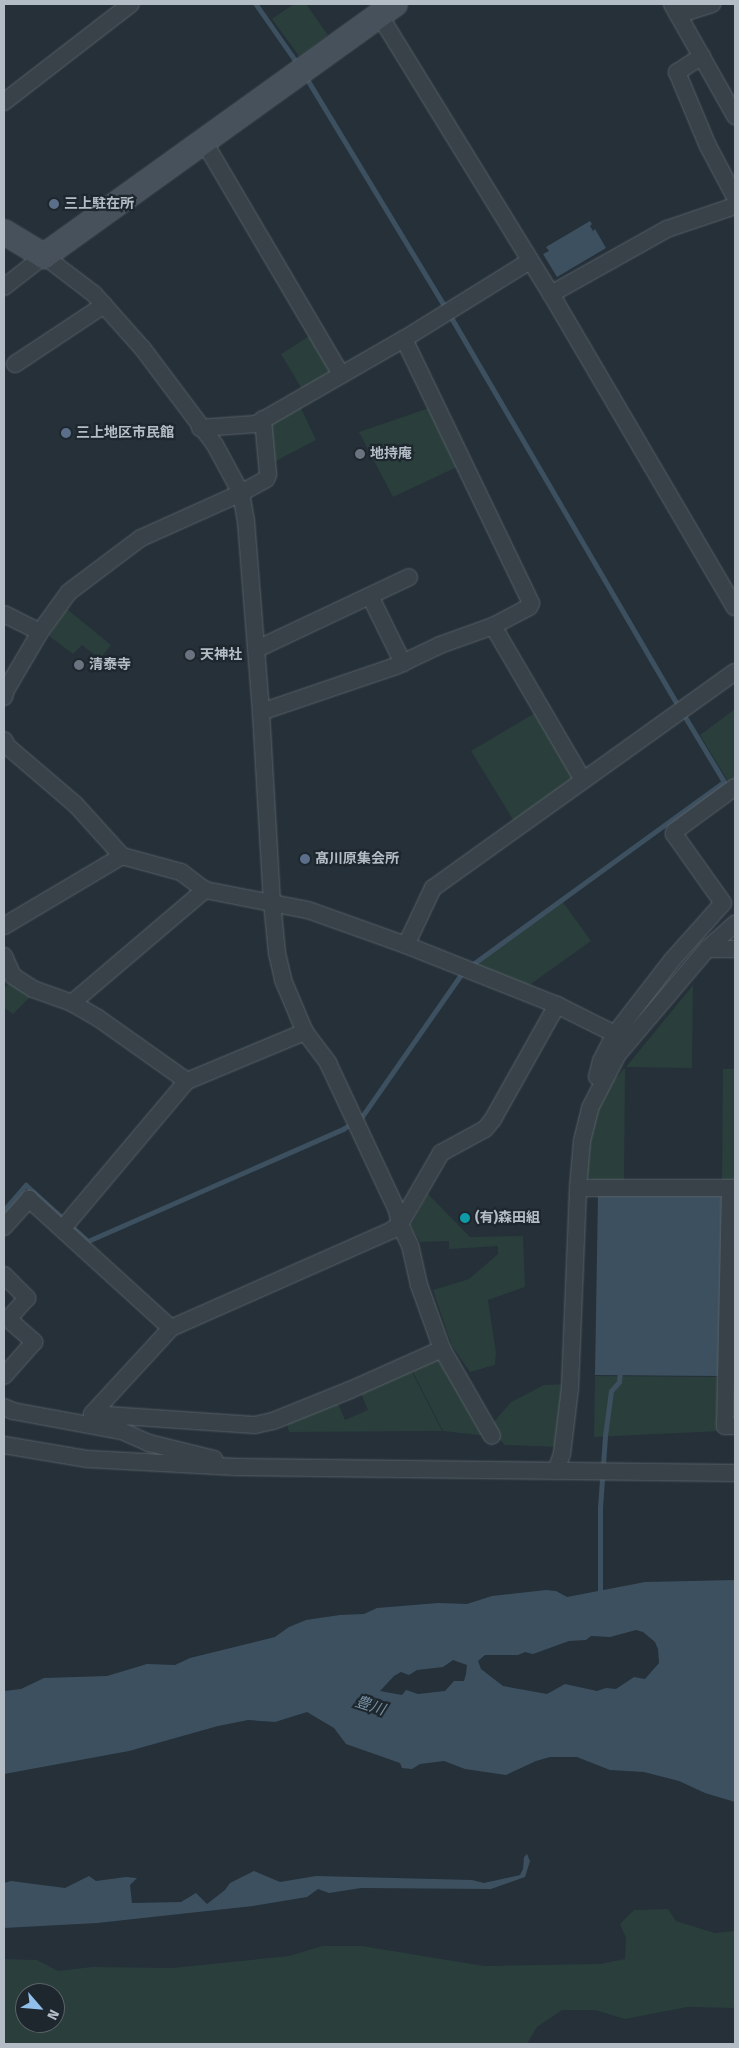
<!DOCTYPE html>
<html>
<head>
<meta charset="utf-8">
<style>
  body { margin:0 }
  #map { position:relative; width:739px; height:2048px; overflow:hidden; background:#253039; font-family:"Fira Sans","Noto Sans JP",sans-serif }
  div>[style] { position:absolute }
  .green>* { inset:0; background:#2a3e3c }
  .water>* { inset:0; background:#3d5060 }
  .stream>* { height:4.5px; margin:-2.25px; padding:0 2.25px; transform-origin:2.25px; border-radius:2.25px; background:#3d5060 }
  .roads { filter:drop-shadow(0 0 1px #576067) drop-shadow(0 0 1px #576067) }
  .street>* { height:16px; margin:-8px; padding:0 8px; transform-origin:8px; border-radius:8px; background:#394249 }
  .secondary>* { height:24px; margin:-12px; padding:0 12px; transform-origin:12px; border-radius:12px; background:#47515c }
  .dots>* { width:14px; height:14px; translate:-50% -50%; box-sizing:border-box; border:2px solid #1e272e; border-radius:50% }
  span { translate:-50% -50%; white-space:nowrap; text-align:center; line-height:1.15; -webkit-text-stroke:4.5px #1e272e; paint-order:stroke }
  .poi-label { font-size:14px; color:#b4bdc5; font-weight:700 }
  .left { translate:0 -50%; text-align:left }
  .water-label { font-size:15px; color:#7891a5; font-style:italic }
  .frame { position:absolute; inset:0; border:5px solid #b4bdc5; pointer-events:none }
  .north { position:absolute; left:15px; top:1983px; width:50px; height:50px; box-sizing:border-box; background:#1e272e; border:1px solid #5a636a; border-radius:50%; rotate:117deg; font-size:14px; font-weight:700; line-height:20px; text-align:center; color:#b4bdc5 }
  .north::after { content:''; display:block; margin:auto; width:18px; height:22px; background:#93c0eb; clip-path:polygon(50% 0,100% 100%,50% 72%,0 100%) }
</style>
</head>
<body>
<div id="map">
  <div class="green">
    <i style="clip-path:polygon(294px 4px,306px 4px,328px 35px,299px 56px,272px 19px)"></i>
    <i style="clip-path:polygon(311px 335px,331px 369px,329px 376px,303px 391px,281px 354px)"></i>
    <i style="clip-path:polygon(300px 406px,316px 440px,270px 464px,267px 425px)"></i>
    <i style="clip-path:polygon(429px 408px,457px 467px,393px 497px,359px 432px)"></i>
    <i style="clip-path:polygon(67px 609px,111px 645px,100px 659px,82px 645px,73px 654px,49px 636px)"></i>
    <i style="clip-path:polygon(735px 709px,735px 779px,729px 783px,700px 735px)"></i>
    <i style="clip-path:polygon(535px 713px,575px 781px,515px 823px,471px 751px)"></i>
    <i style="clip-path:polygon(563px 902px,591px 941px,528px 986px,476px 965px)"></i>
    <i style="clip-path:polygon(13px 981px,33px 994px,13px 1014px,4px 1008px,4px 988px)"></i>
    <i style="clip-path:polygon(693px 985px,692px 1068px,626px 1067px)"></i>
    <i style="clip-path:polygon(625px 1068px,624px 1182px,595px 1182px,585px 1175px,588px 1140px,597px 1110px,614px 1080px)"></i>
    <i style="clip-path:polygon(723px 1069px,735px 1069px,735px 1183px,722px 1183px)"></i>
    <i style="clip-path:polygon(428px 1194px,470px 1237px,523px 1236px,525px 1287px,488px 1300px,496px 1353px,495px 1365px,470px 1372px,452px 1346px,433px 1290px,469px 1279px,498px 1254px,498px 1246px,449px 1249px,449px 1241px,420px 1242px,411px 1225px)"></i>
    <i style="clip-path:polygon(440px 1355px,487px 1436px,443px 1431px,411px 1368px)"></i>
    <i style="clip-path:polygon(410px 1368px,442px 1431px,289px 1432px,286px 1421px,337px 1401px,345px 1420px,368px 1410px,360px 1391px)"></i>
    <i style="clip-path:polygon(595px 1376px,722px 1377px,721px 1431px,594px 1437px)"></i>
    <i style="clip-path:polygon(566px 1384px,559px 1447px,505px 1445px,497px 1437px,492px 1424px,511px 1402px,544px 1385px)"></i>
    <i style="clip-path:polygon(evenodd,668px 1909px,676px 1921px,715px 1933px,735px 1931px,735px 2008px,687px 2007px,625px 2019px,595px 2010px,562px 2010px,537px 2027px,527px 2044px,4px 2044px,4px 1959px,37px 1960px,58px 1971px,92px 1967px,172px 1968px,289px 1956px,322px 1946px,362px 1946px,484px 1966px,600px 1964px,625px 1959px,626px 1938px,620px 1924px,634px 1910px,668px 1909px,25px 1993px,55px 1993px,55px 2023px,25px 2023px,25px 1993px)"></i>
  </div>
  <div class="water">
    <i style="clip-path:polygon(590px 221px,592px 224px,590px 226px,593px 231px,595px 229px,606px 248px,557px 277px,543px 254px,549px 251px,546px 247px)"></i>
    <i style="clip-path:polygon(598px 1194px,724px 1195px,721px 1376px,595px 1375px)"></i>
    <i style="clip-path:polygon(evenodd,735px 1580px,735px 1802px,705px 1793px,679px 1781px,644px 1772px,610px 1770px,577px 1757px,550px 1757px,536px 1761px,506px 1775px,465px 1769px,444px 1761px,420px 1764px,412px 1769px,402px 1768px,400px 1763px,346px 1744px,334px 1728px,307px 1712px,275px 1722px,248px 1720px,218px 1726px,129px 1751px,4px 1774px,4px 1691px,21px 1689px,44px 1678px,107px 1676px,147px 1664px,175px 1665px,190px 1658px,275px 1637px,289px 1627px,306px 1620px,340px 1615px,364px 1614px,377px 1608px,438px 1603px,467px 1604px,492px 1596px,546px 1590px,556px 1591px,567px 1597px,645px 1582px,735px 1580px,636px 1630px,643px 1632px,655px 1642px,658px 1649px,659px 1663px,645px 1679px,634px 1677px,616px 1689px,606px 1688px,597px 1691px,565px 1684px,547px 1694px,503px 1686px,481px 1669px,478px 1661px,485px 1655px,518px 1655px,525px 1652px,533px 1654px,569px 1641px,586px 1640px,591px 1636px,610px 1637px,636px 1630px,735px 1580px,453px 1660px,467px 1665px,466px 1674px,464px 1681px,454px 1681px,445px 1691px,418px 1694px,406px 1690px,402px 1695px,380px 1691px,394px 1676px,401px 1672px,409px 1675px,417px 1670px,443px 1667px,453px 1660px)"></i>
    <i style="clip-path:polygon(527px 1854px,530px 1861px,525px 1877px,491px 1889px,361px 1888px,329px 1893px,318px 1889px,307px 1897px,253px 1906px,97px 1923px,4px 1928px,4px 1883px,11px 1881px,65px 1888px,89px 1876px,96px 1881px,126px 1877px,137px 1878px,130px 1885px,132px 1903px,181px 1902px,196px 1893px,207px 1904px,225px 1890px,230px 1883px,254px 1871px,280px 1882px,316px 1876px,472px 1880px,484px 1883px,520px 1875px,523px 1869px,524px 1857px)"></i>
  </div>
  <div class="stream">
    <i style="left:256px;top:4px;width:73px;rotate:55deg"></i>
    <i style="left:306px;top:77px;width:264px;rotate:58.8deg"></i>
    <i style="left:443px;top:303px;width:468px;rotate:59.7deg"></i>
    <i style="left:469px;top:967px;width:315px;rotate:-36deg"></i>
    <i style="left:724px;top:782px;width:79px;rotate:-121.1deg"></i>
    <i style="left:4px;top:1210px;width:33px;rotate:-49deg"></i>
    <i style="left:26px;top:1185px;width:84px;rotate:42.1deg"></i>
    <i style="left:88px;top:1241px;width:279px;rotate:-23.7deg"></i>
    <i style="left:343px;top:1129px;width:21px;rotate:-31deg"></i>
    <i style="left:361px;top:1118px;width:178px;rotate:-55.1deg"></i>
    <i style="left:600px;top:1596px;width:88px;rotate:-90deg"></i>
    <i style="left:600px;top:1508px;width:72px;rotate:-86deg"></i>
    <i style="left:605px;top:1436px;width:45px;rotate:-82.4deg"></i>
    <i style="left:611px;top:1391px;width:12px;rotate:-48deg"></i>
    <i style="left:619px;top:1382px;width:12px;rotate:-85deg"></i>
  </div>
  <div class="roads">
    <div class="street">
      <i style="left:672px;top:4px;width:129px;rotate:60.6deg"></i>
      <i style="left:678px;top:15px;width:36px;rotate:-18deg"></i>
      <i style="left:380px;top:16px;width:326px;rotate:58.4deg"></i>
      <i style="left:551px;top:294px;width:363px;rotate:59.6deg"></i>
      <i style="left:702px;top:56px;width:30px;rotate:147deg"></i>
      <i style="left:677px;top:72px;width:80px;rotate:67.3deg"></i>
      <i style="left:708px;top:146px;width:58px;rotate:62.1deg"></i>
      <i style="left:4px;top:102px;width:160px;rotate:-37.7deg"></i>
      <i style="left:203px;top:140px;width:272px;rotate:59.5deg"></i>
      <i style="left:4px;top:287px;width:51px;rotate:-37.8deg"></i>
      <i style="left:44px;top:256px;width:63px;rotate:37.2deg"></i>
      <i style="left:94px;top:294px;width:74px;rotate:48.3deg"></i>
      <i style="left:143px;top:349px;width:120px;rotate:53.1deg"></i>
      <i style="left:215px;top:445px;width:55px;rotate:61.6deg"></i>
      <i style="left:241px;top:493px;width:28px;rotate:80deg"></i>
      <i style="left:246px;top:521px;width:192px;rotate:85.5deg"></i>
      <i style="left:261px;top:712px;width:190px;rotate:86.7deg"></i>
      <i style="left:272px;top:902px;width:51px;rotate:84.4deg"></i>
      <i style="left:277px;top:953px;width:28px;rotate:77deg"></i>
      <i style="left:283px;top:980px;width:56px;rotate:67.1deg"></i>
      <i style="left:305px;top:1032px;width:39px;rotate:53deg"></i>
      <i style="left:328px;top:1063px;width:162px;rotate:64.9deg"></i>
      <i style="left:397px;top:1210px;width:14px;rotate:78deg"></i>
      <i style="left:400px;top:1224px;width:23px;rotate:65deg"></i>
      <i style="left:410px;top:1245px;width:41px;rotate:77.3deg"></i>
      <i style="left:419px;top:1285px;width:68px;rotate:70.2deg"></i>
      <i style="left:442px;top:1349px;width:100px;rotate:60.1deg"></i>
      <i style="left:551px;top:294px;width:133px;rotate:-29.3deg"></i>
      <i style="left:667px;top:229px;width:72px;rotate:-18.7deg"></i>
      <i style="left:15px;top:364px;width:107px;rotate:-33.5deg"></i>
      <i style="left:200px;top:428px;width:56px;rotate:-4.1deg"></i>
      <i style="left:256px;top:424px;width:171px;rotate:-29.9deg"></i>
      <i style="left:404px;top:339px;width:148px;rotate:-31.8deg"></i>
      <i style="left:370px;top:596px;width:75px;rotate:63.8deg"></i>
      <i style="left:4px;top:614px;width:40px;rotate:26.6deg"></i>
      <i style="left:493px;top:626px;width:178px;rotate:59.7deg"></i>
      <i style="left:257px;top:649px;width:168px;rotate:-25.3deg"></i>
      <i style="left:4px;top:697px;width:7px;rotate:-74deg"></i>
      <i style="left:6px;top:690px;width:67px;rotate:-59.6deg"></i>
      <i style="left:40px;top:632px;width:49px;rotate:-54.1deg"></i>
      <i style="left:69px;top:592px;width:90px;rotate:-36.9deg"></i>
      <i style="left:141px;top:538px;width:110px;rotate:-24.2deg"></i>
      <i style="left:241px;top:493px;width:29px;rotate:-29deg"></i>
      <i style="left:266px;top:479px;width:5px;rotate:-68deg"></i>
      <i style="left:268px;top:474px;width:55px;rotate:-95.2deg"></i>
      <i style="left:261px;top:712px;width:143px;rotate:-18.8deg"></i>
      <i style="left:396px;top:666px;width:49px;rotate:-25.5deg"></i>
      <i style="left:440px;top:645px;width:56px;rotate:-19.7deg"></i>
      <i style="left:493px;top:626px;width:41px;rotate:-27.8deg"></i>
      <i style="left:529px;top:607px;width:4px;rotate:-63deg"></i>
      <i style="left:531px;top:603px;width:293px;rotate:-115.7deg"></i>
      <i style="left:4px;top:740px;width:7px;rotate:63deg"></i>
      <i style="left:7px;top:746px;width:89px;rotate:40.5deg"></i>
      <i style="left:75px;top:804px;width:70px;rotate:47.9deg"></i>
      <i style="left:122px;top:856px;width:61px;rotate:15.2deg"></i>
      <i style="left:181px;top:872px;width:30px;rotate:37deg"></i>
      <i style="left:205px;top:890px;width:105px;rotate:11deg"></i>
      <i style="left:308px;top:910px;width:104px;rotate:19.7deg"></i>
      <i style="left:406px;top:945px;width:162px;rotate:21.7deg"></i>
      <i style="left:557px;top:1005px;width:65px;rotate:26.6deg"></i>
      <i style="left:4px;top:926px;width:137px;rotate:-30.7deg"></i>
      <i style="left:406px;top:945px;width:63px;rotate:-64.7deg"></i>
      <i style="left:433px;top:888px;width:371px;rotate:-35.6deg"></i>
      <i style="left:707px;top:949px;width:28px"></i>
      <i style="left:4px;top:956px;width:22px;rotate:66deg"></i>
      <i style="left:13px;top:976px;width:24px;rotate:33deg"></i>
      <i style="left:33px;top:989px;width:41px;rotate:19.7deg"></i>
      <i style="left:72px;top:1003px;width:30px;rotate:30deg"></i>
      <i style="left:98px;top:1018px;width:109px;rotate:35.3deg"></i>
      <i style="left:72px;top:1003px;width:175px;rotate:-40.4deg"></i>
      <i style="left:597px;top:1077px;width:16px;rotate:-76deg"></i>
      <i style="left:601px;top:1061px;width:30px;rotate:-63deg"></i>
      <i style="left:615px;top:1034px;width:93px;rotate:-52.4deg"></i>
      <i style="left:672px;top:960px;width:76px;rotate:-48.2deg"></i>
      <i style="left:723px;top:903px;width:85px;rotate:-125.4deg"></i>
      <i style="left:674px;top:834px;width:3px;rotate:-72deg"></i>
      <i style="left:675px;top:831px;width:74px;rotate:-36.3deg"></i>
      <i style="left:578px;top:1188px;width:157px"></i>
      <i style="left:730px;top:1188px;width:238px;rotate:91.2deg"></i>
      <i style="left:725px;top:1426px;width:10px"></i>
      <i style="left:4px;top:1227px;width:38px;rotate:-48deg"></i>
      <i style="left:29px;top:1199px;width:192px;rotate:42.3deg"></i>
      <i style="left:63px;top:1228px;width:192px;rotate:-49.9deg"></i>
      <i style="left:187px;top:1081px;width:128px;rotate:-22.6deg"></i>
      <i style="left:4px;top:1275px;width:33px;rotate:45deg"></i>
      <i style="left:27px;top:1298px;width:28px;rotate:132deg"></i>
      <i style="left:8px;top:1319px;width:35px;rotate:41deg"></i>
      <i style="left:34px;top:1342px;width:45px;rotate:131.4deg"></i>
      <i style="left:4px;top:1407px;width:10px;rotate:24deg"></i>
      <i style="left:13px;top:1411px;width:111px;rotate:10.4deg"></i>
      <i style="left:122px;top:1431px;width:30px;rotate:24deg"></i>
      <i style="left:149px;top:1443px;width:67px;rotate:13.8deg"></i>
      <i style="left:92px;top:1414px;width:117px;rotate:-47.4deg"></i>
      <i style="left:171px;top:1328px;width:242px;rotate:-23.9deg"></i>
      <i style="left:392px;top:1230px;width:10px;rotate:-37deg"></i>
      <i style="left:400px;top:1224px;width:82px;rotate:-60deg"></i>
      <i style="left:441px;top:1153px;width:50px;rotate:-28.6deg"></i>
      <i style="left:485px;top:1129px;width:13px;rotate:-51deg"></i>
      <i style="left:493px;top:1119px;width:131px;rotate:-60.7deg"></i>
      <i style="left:92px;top:1414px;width:163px;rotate:3.9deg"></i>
      <i style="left:255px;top:1425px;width:18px;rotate:-13deg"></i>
      <i style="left:273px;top:1421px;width:83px;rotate:-21.9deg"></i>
      <i style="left:350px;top:1390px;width:101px;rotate:-24deg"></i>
      <i style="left:4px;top:1445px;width:85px;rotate:9.5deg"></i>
      <i style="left:88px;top:1459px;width:148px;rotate:3.1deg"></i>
      <i style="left:236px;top:1467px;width:499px;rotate:0.7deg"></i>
      <i style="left:556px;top:1471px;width:18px;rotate:-71deg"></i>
      <i style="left:562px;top:1454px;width:66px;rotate:-83.1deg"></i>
      <i style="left:570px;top:1388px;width:200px;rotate:-87.7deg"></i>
      <i style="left:578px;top:1188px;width:47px;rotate:-85.1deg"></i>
      <i style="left:582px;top:1141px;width:34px;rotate:-76deg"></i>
      <i style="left:590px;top:1108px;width:61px;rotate:-62.6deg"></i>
      <i style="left:618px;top:1054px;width:138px;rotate:-49.7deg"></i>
      <i style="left:707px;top:949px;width:38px;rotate:-42deg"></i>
    </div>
    <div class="secondary">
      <i style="left:4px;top:232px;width:47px;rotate:31deg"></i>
      <i style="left:44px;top:256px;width:432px;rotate:-35.7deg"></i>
    </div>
  </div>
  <div class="dots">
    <i style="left:54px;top:204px;background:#5c6f8a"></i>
    <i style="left:66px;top:433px;background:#5c6f8a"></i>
    <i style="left:360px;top:454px;background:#6b7280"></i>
    <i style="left:190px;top:655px;background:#6b7280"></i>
    <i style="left:79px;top:665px;background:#6b7280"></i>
    <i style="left:305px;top:859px;background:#5c6f8a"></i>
    <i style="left:465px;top:1218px;background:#0f9aa8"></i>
  </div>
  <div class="poi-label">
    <span class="left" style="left:64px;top:204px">三上駐在所</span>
    <span class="left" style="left:76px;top:433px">三上地区市民館</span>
    <span class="left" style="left:370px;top:454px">地持庵</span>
    <span class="left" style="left:200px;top:655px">天神社</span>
    <span class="left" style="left:89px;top:665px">清泰寺</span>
    <span class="left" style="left:315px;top:859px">髙川原集会所</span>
    <span class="left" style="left:475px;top:1218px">(有)森田組</span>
  </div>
  <div class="water-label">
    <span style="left:370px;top:1706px;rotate:18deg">豊川</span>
  </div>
  <div class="frame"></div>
  <div class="north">N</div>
</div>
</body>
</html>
